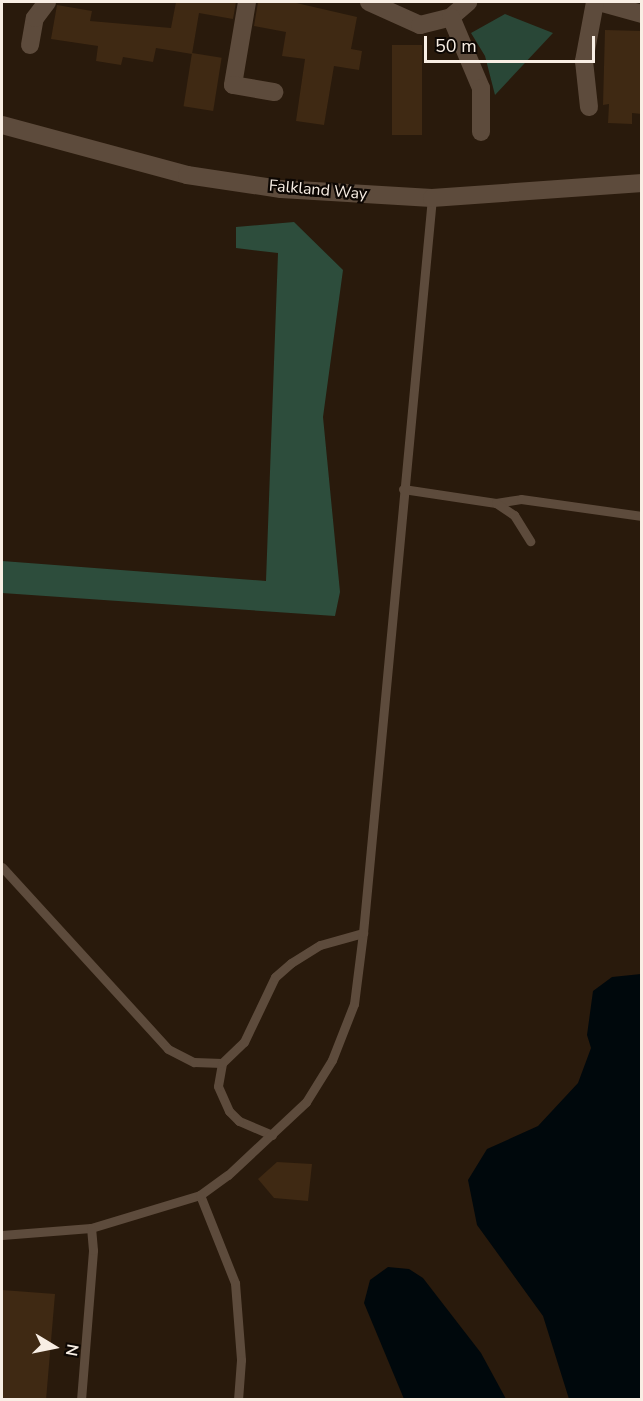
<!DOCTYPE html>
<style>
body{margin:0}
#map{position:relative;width:643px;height:1401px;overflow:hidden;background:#291a0c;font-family:"Nunito Sans",sans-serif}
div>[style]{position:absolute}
.green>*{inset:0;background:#294737}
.forest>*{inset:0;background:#2d4d3c}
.water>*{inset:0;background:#00080c}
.building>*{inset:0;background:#3f2913;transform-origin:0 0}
.service>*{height:9px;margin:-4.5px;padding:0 4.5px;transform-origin:4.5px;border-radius:4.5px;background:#5d4b3c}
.minor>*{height:18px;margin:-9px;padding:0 9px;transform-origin:9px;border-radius:9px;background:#5d4b3c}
.tertiary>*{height:18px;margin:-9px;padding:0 9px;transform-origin:9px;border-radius:9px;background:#5d4b3c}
span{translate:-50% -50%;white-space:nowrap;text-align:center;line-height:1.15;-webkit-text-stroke:4.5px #0d0703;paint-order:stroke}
.street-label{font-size:16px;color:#f8eee4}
.frame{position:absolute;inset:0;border:3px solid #f8eee4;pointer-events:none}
.north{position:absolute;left:24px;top:1317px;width:60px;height:60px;-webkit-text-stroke:4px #0d0703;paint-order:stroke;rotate:100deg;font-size:16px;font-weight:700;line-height:24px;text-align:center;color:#f8eee4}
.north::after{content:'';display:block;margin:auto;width:21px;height:27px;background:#f8eee4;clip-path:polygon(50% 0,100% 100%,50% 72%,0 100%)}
.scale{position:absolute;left:424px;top:36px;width:171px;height:27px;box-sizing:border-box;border:3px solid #f8eee4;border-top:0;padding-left:8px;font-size:18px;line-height:21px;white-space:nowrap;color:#f8eee4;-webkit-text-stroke:4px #0d0703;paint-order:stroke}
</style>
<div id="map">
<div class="green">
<div style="clip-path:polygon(505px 14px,553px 33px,495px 95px,485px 56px,471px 33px)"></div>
</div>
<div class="forest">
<div style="clip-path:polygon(294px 222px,343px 270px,323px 417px,340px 592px,335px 616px,2px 593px,2px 561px,266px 581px,278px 253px,236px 248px,236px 227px)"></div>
</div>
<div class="water">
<div style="clip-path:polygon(641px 974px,641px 1399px,569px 1399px,543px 1316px,477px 1225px,468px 1180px,487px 1149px,538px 1126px,578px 1083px,591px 1048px,587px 1035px,593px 991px,612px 977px)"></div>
<div style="clip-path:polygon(388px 1267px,409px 1269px,423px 1278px,481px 1353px,506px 1399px,404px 1399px,364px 1303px,370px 1280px)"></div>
</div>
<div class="building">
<div style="clip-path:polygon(176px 2px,236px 2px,233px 19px,199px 13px,192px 54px,156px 48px,153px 62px,123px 57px,121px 65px,96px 61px,98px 46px,51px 39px,57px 5px,92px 11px,90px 21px,171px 28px)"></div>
<div style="clip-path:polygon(258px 2px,292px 2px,357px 17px,351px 49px,362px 51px,359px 70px,334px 66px,324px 125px,296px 121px,305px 59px,282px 56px,286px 32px,254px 26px)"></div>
<div style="clip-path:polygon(605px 30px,642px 31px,642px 114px,632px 113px,632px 124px,608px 123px,609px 104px,603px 105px)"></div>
<div style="left:392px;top:45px;width:30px;height:90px"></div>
<div style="left:192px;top:53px;width:30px;height:54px;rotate:9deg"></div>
<div style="clip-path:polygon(277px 1162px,312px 1164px,308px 1201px,274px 1198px,258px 1179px)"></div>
<div style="clip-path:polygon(2px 1290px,55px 1294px,46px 1400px,2px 1400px)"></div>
</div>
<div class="service">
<div style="left:403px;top:489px;width:94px;rotate:8.6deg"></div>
<div style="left:496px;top:503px;width:25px;rotate:-9deg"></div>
<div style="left:521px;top:499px;width:122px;rotate:8deg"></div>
<div style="left:496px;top:503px;width:22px;rotate:34deg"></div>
<div style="left:514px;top:515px;width:31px;rotate:58deg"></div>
<div style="left:2px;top:867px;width:246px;rotate:47.6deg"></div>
<div style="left:168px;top:1049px;width:29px;rotate:27deg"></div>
<div style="left:194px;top:1062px;width:28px;rotate:2deg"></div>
<div style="left:272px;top:1135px;width:36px;rotate:-157deg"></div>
<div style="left:239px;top:1121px;width:14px;rotate:-135deg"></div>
<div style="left:229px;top:1111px;width:27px;rotate:-114deg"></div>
<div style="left:218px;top:1086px;width:23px;rotate:-80deg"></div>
<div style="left:222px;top:1063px;width:30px;rotate:-44deg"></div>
<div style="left:244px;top:1042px;width:72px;rotate:-64.5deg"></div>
<div style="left:275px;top:977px;width:21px;rotate:-41deg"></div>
<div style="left:291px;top:963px;width:34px;rotate:-32deg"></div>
<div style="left:320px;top:945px;width:45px;rotate:-15.6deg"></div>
<div style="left:200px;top:1195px;width:95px;rotate:68.3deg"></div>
<div style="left:235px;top:1283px;width:77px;rotate:85.5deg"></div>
<div style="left:241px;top:1360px;width:40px;rotate:94.3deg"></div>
<div style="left:2px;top:1235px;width:89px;rotate:-4.5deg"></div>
<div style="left:91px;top:1228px;width:114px;rotate:-16.8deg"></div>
<div style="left:200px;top:1195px;width:34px;rotate:-36deg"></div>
<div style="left:228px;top:1175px;width:107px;rotate:-43.1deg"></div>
<div style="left:306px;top:1102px;width:49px;rotate:-58.2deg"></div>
<div style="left:332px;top:1060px;width:60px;rotate:-68.6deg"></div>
<div style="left:354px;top:1004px;width:72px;rotate:-82.8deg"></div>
<div style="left:363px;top:933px;width:738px;rotate:-84.64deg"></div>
<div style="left:81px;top:1400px;width:150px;rotate:-85.4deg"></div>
<div style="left:93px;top:1250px;width:22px;rotate:-95deg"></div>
</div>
<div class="minor">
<div style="left:247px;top:2px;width:84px;rotate:99.6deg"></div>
<div style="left:233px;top:85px;width:42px;rotate:9.7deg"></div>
<div style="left:369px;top:2px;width:56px;rotate:24.3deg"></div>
<div style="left:420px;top:25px;width:32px;rotate:-14deg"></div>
<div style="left:451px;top:17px;width:23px;rotate:-41deg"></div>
<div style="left:599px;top:2px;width:45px;rotate:15.6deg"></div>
<div style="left:451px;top:17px;width:77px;rotate:67.1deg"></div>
<div style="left:481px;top:88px;width:44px;rotate:90deg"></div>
<div style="left:30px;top:45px;width:27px;rotate:-80deg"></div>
<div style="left:35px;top:18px;width:20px;rotate:-53deg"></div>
<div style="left:589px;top:107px;width:46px;rotate:-96.2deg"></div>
<div style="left:584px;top:61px;width:60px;rotate:-79.4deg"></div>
</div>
<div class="tertiary">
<div style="left:2px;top:125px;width:192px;rotate:15.1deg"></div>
<div style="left:187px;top:175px;width:95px;rotate:8.5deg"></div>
<div style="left:281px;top:189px;width:151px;rotate:3.4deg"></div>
<div style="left:432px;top:198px;width:211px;rotate:-4.1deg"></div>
</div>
<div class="street-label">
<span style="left:318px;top:190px;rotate:5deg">Falkland Way</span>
</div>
<div class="frame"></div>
<div class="north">N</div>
<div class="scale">50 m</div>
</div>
